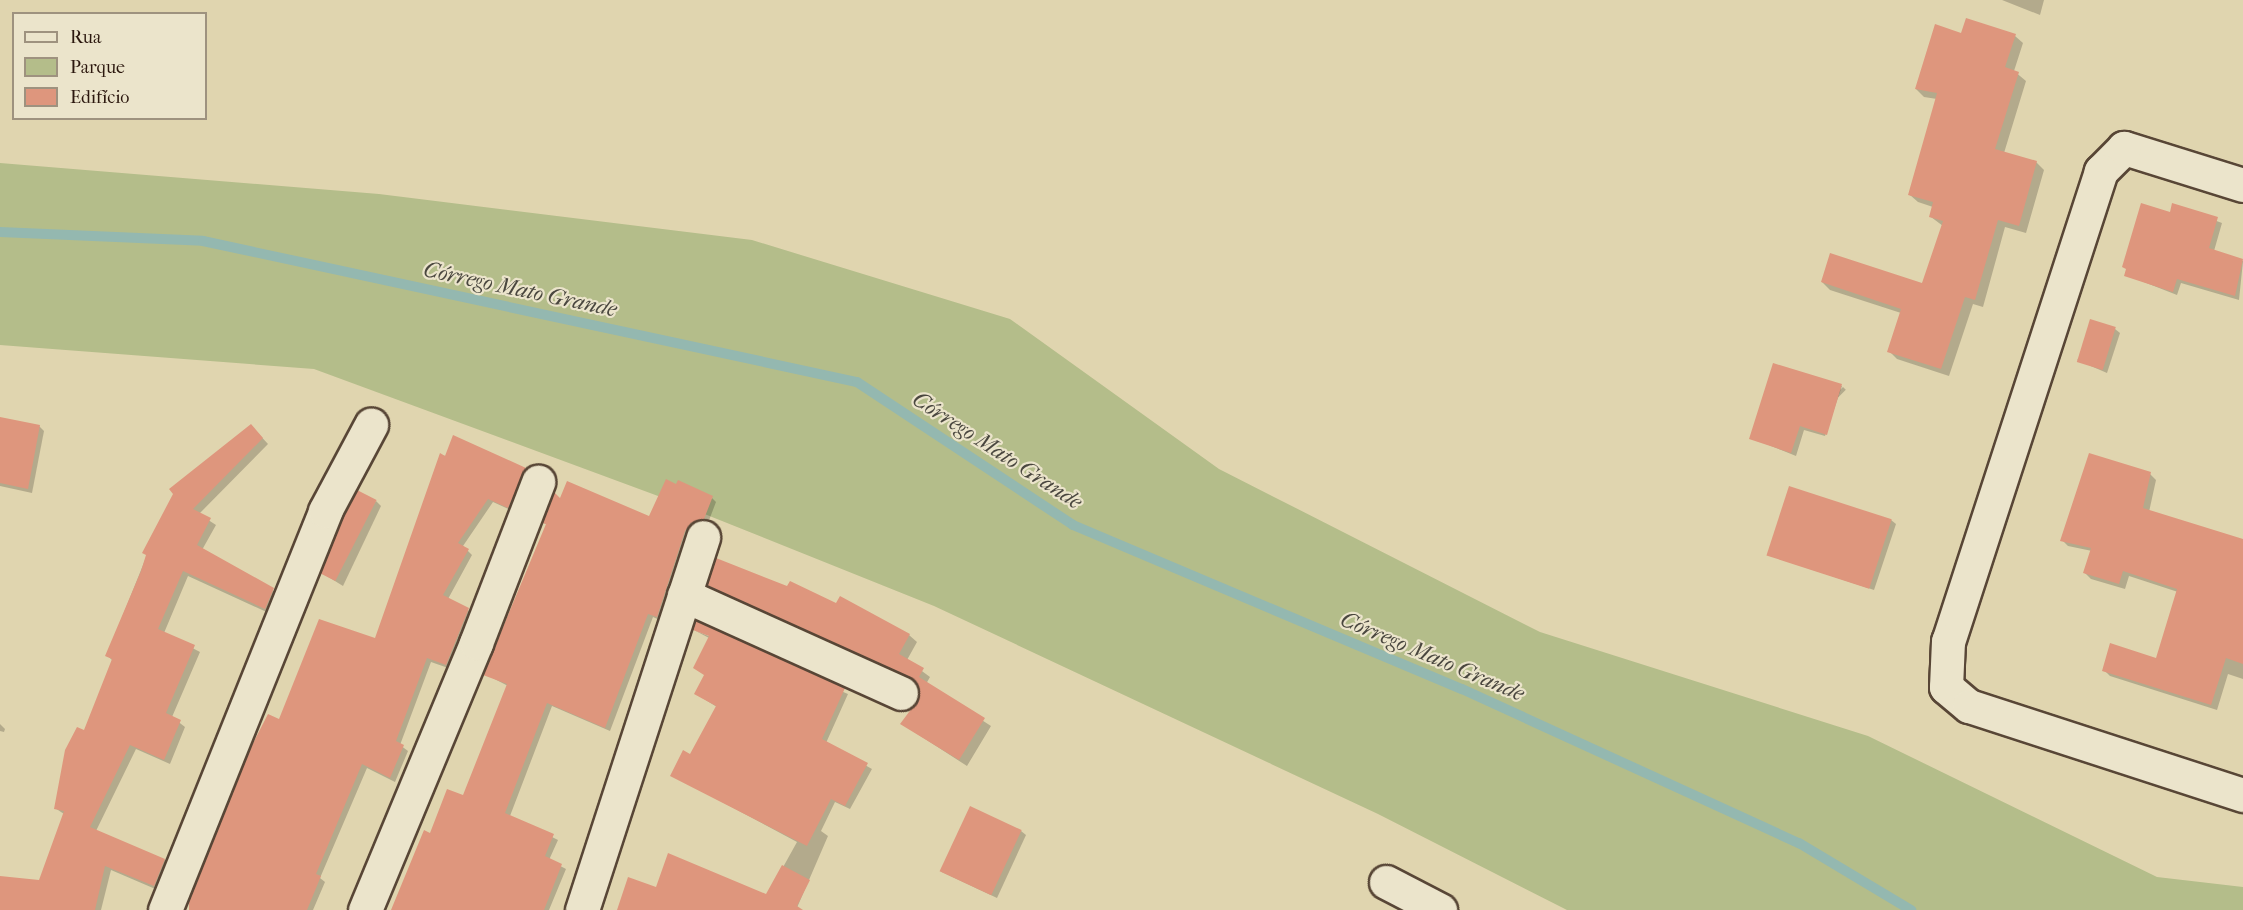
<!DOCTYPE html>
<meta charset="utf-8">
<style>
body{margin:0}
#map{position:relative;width:2243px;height:910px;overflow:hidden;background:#e0d5af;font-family:"IM FELL French Canon",serif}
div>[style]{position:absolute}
.green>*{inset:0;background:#b4bd8a}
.shadow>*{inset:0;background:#0003;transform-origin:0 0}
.stream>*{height:10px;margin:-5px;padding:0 5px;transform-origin:5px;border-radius:5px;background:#94b8b0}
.building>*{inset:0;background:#de967d;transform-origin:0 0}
.roads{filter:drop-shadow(2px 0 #584636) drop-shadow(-2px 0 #584636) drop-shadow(0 2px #584636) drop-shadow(0 -2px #584636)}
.minor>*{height:33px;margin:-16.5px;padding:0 16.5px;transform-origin:16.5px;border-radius:16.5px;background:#ebe4cb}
span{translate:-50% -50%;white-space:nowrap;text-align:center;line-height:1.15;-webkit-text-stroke:4.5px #ebe4cb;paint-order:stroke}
.water-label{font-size:22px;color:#4a473f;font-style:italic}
.legend{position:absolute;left:12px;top:12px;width:195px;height:108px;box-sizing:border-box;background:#ebe4cb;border:2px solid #9e927f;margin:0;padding:8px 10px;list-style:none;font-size:18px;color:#2b170e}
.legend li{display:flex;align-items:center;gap:12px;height:30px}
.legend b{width:30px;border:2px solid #9e927f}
</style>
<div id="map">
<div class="green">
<div style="clip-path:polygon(0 163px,379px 194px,752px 240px,1010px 319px,1219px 469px,1540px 632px,1868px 736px,2157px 877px,2243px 887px,2243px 910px,1567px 910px,1378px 814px,934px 606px,677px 503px,314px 369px,0 345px)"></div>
</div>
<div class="shadow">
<div style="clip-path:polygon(2002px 0,2044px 0,2040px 15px)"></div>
<div style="clip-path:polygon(1962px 35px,2015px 36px,2023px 43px,2014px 71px,2026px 81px,2004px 153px,2036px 162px,2044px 170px,2026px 233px,2005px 227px,1983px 307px,1973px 304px,1949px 376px,1897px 359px,1889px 351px,1901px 313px,1830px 290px,1822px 282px,1922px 285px,1943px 226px,1931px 217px,1933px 207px,1918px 202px,1910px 195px,1937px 99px,1924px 97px,1916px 89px)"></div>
<div style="clip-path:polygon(2173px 205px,2222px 223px,2214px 251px,2243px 261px,2239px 300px,2181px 283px,2177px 295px,2126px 275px,2171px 214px)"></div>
<div style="clip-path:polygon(2115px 329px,2120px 333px,2107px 373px,2077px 360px)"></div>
<div style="clip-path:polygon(1774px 365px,1842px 386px,1825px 436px,1804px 430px,1796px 456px,1751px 438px)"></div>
<div style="left:1843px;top:387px;width:4px;height:52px;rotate:45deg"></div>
<div style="clip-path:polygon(0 418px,39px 426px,44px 431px,32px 493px,0 486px)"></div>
<div style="clip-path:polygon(256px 431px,268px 444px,199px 514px,216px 525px,202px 550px,279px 595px,271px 614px,188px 576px,164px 633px,200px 652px,172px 717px,185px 727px,170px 764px,136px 749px,96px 831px,165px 860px,170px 866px,160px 891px,111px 870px,101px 910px,0 910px,0 877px,40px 882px,64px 814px,55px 808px,113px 661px,107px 655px,147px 555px)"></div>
<div style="clip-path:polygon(440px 455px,525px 469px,529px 474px,513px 511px,493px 502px,463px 546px,472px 555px,448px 599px,473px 613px,451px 669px,431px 662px,400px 745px,408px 751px,395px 782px,367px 768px,320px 878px,325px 882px,313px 910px,192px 910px,280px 721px,376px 640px)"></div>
<div style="clip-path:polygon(2150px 474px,2156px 480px,2149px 512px,2243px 540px,2243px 679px,2228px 674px,2217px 710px,2110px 676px,2104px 670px,2157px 660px,2178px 592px,2129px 576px,2125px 589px,2091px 579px,2085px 573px,2092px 551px,2068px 546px,2062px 540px)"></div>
<div style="clip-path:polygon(712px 498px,716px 502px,708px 523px,662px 621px,653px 617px,610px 731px,552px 706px,510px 816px,558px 840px,549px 860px,566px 869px,549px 910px,393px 910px,431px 835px,464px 797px,508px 686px,485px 674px,547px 525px,544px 523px,560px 500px,650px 518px)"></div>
<div style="clip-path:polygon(376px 501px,381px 506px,343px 586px,322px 573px)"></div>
<div style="clip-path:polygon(1891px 520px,1896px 524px,1874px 590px,1768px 555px)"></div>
<div style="clip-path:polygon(709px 584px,836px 605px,909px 635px,917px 642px,907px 660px,930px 677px,926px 684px,991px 726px,967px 766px,902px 724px,920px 701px,918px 685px,716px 592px)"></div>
<div style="clip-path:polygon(694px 630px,848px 694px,826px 743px,872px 769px,850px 809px,835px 802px,821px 831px,828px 836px,796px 910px,619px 910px,767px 896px,797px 842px,672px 775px,690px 756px,717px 707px,696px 694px,706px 676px,709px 638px)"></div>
<div style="clip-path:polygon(0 724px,5px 729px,4px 732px,0 731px)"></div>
<div style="clip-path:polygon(1021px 831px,1026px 835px,997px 898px,942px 872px)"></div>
</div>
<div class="stream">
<div style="left:0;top:232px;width:203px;rotate:2.5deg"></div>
<div style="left:203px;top:241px;width:669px;rotate:12.17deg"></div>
<div style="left:857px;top:382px;width:259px;rotate:33.5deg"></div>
<div style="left:1073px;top:525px;width:422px;rotate:22.9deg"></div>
<div style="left:1462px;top:689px;width:371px;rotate:24.6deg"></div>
<div style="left:1799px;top:843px;width:131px;rotate:30.9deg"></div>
</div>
<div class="building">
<div style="clip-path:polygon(1966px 18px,2016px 34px,2005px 67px,2019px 72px,1995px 149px,2037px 161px,2019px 226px,1998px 220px,1975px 300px,1965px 297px,1941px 369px,1887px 352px,1901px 309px,1821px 282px,1830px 253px,1922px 283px,1943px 221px,1929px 217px,1933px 202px,1908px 195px,1937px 93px,1915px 89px,1935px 24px,1961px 33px)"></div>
<div style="clip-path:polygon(2141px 203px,2170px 212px,2172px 203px,2218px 217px,2209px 248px,2243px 259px,2235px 296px,2177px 279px,2173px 292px,2124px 276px,2126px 269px,2122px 267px)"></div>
<div style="left:2090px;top:319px;width:27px;height:45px;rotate:17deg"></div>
<div style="clip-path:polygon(1773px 363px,1842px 384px,1827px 435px,1800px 426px,1791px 453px,1749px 439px)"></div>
<div style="clip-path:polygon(0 417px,40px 425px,28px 489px,0 483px)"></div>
<div style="clip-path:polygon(251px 424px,263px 438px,193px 509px,211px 518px,197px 545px,274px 588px,265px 609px,183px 571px,158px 629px,195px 645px,166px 713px,181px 720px,164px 760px,130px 745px,90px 827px,165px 859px,154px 886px,105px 866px,95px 910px,0 910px,0 876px,39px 880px,64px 811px,54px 809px,65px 750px,77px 727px,84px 730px,112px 659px,105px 656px,141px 571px,146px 555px,142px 553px,173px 494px,169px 489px)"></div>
<div style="clip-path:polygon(453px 435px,526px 468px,508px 508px,488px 499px,458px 543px,469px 549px,443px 595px,469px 608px,446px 665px,427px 658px,396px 741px,404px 745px,390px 778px,362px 764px,316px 874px,321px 876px,307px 910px,189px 910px,189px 901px,247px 755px,268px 714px,279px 719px,319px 619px,375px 638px,440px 453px,445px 456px)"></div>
<div style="clip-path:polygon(2089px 453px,2151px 472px,2143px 508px,2243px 539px,2243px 664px,2226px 658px,2211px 705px,2102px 671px,2110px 643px,2156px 658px,2177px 589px,2123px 571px,2119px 584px,2083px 573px,2091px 548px,2060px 541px)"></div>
<div style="clip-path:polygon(666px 479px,676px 484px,678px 480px,713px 496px,704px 519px,691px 523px,685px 531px,657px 617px,648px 614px,605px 728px,547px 703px,505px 813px,554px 834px,545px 856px,562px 864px,544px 910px,391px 910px,424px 830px,430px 833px,447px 789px,463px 795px,507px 684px,483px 675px,546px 524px,542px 523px,554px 492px,560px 498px,567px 481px,649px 516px)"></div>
<div style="left:1789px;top:486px;width:108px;height:73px;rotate:18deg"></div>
<div style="left:357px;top:490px;width:22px;height:91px;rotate:27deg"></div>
<div style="clip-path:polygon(716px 558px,787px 586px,790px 581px,836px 603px,840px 596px,910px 634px,899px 654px,924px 668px,919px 677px,985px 718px,959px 760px,900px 724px,918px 700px,916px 682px,707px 585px)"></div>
<div style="clip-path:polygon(696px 621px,845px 688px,822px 739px,868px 763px,845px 806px,831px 799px,807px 846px,670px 776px,683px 750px,690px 754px,716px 706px,694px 694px,704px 675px,693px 668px,709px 636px,693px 630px)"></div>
<div style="left:970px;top:806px;width:57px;height:72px;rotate:25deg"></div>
<div style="clip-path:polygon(668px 853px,766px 894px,782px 865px,810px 880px,797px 906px,803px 910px,617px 910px,628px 877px,656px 887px)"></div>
</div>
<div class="roads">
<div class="minor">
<div style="left:2243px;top:185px;width:125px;rotate:-162.7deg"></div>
<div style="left:2124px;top:148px;width:33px;rotate:135deg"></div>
<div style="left:2101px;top:171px;width:494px;rotate:108deg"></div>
<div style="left:1948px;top:641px;width:46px;rotate:92.5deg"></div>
<div style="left:1946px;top:687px;width:30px;rotate:40deg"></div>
<div style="left:1969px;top:706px;width:288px;rotate:18deg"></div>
<div style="left:684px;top:595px;width:238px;rotate:24.3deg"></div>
<div style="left:1386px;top:882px;width:61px;rotate:27.4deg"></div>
<div style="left:165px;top:910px;width:430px;rotate:-68.1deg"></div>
<div style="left:325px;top:511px;width:98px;rotate:-61.9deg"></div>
<div style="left:365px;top:910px;width:289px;rotate:-67.4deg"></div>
<div style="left:476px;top:643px;width:173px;rotate:-68.9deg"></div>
<div style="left:582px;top:910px;width:392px;rotate:-72deg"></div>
</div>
</div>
<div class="water-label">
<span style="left:520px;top:290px;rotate:12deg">Córrego Mato Grande</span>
<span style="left:997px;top:451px;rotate:33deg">Córrego Mato Grande</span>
<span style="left:1432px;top:657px;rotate:23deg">Córrego Mato Grande</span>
</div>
<ul class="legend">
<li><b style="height:8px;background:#ebe4cb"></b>Rua</li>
<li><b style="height:16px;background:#b4bd8a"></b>Parque</li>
<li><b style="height:16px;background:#de967d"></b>Edifício</li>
</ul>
</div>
